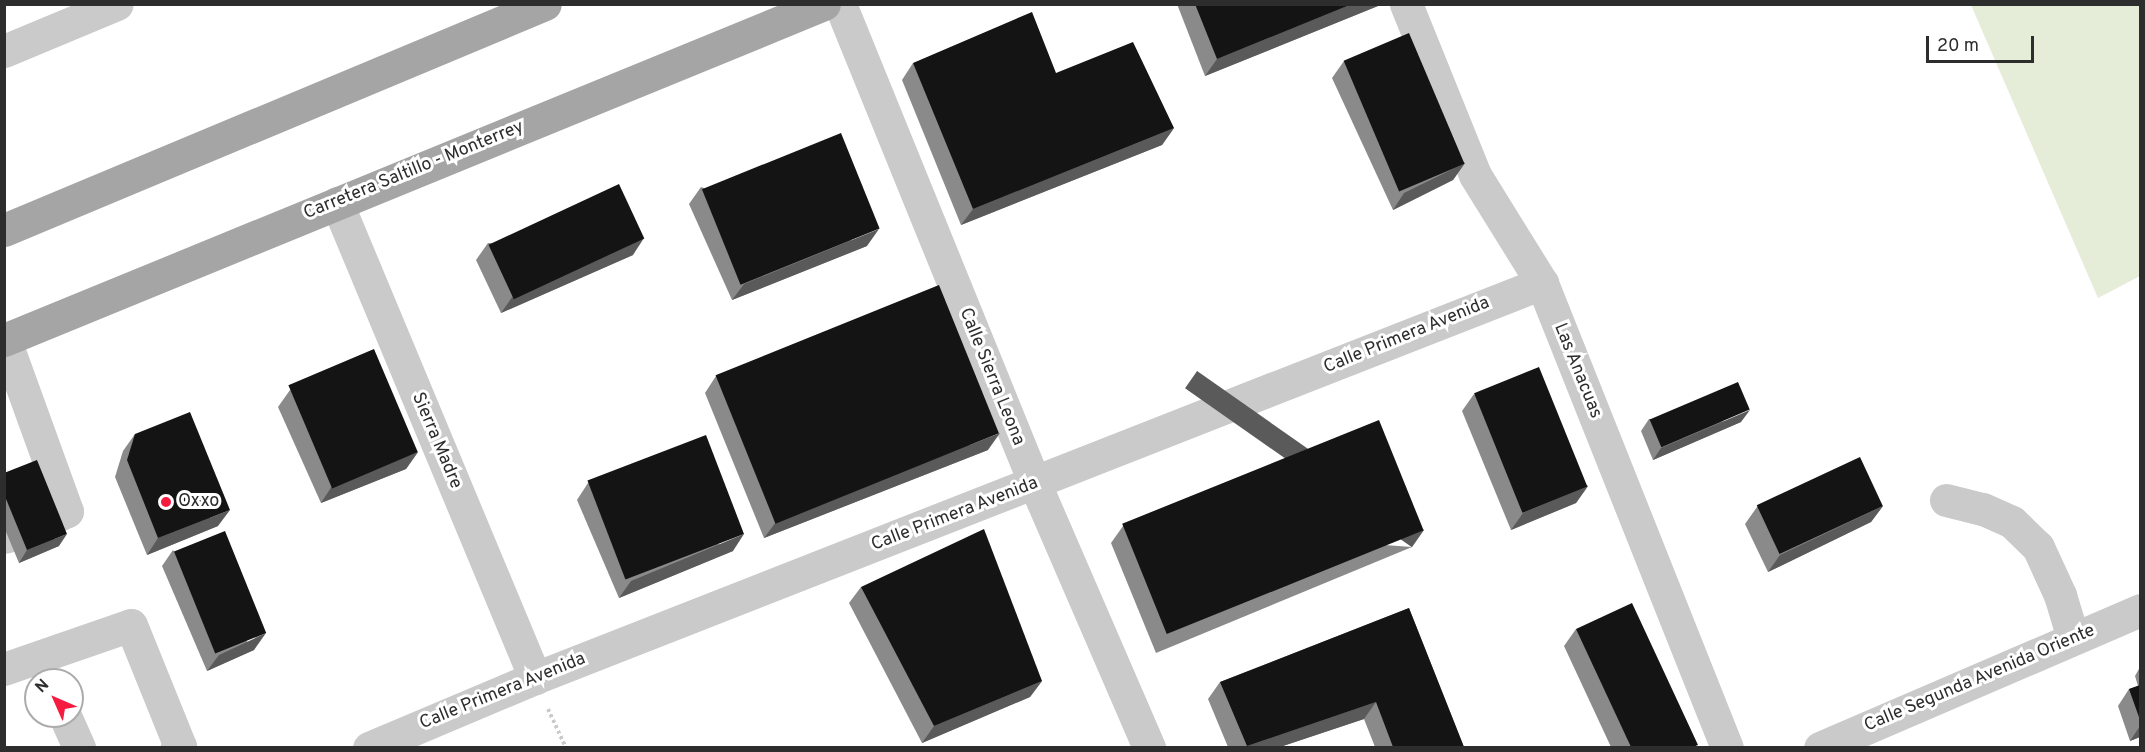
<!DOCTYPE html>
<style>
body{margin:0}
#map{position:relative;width:2145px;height:752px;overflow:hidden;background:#fff;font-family:Overpass,sans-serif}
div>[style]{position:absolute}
.green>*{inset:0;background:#e5ecd8}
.path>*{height:4px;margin-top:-2px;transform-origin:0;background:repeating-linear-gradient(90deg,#cacaca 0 3px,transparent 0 6px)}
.minor>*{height:33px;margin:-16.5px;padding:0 16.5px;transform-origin:16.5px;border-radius:16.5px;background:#cacaca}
.major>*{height:33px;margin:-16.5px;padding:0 16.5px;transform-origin:16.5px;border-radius:16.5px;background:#a5a5a5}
.wall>*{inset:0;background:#8a8a8a}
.shaded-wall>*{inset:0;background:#5a5a5a;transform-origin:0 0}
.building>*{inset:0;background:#141414;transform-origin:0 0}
.dots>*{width:16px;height:16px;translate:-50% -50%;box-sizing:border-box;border:3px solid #fff;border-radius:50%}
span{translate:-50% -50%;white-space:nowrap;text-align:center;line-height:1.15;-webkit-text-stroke:6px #fff;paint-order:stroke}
.street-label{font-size:18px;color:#2d2d2d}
.poi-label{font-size:18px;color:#2d2d2d}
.left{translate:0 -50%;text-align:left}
.frame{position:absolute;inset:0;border:6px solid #2d2d2d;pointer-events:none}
.north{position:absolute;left:24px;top:668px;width:60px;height:60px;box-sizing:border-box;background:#fff;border:2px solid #ababab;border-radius:50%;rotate:315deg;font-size:16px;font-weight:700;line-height:24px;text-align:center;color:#2d2d2d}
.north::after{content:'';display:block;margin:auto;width:21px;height:27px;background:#f61c40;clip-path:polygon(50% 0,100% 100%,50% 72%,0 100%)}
.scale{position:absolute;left:1926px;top:36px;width:108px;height:27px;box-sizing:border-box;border:3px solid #2d2d2d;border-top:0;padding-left:8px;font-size:18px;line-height:21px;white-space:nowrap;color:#2d2d2d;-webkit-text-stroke:4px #fff;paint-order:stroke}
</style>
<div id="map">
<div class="green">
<div style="clip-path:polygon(1971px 5px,2140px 5px,2140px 276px,2098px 298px)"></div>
</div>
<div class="path">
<div style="left:548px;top:709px;width:43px;rotate:65.2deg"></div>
</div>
<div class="minor">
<div style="left:840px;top:4px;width:518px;rotate:67.89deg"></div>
<div style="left:1035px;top:484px;width:288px;rotate:66.6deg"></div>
<div style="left:1406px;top:4px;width:184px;rotate:68deg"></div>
<div style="left:1475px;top:175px;width:127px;rotate:58.2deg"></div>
<div style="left:1542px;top:283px;width:500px;rotate:68.3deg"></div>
<div style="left:4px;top:51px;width:122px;rotate:-22.6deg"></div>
<div style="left:337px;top:203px;width:515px;rotate:67.37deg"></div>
<div style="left:5px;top:340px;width:182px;rotate:70.1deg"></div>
<div style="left:67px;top:511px;width:21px;rotate:155deg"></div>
<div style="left:1946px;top:500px;width:38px;rotate:14deg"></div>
<div style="left:1983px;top:509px;width:32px;rotate:24deg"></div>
<div style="left:2012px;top:522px;width:36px;rotate:44deg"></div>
<div style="left:2038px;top:547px;width:53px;rotate:65.4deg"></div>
<div style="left:2060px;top:595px;width:45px;rotate:73.2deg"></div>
<div style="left:4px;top:537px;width:4px;rotate:-14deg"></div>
<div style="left:4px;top:669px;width:134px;rotate:-19.1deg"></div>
<div style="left:131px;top:625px;width:131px;rotate:68deg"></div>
<div style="left:180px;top:746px;width:4px;rotate:146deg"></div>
<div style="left:65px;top:716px;width:35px;rotate:66deg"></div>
<div style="left:369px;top:748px;width:180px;rotate:-22.9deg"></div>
<div style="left:535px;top:678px;width:1082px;rotate:-21.42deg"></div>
<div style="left:1820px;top:748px;width:348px;rotate:-23.3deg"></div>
</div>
<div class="major">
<div style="left:4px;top:230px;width:586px;rotate:-22.67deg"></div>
<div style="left:4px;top:340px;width:886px;rotate:-22.28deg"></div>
</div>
<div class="wall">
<div style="clip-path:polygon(1177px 4px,1379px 4px,1378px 6px,1205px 76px)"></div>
<div style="clip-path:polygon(1344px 61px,1465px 163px,1453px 180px,1393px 210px,1332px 78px)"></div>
<div style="clip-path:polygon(913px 63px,1174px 128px,1162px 145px,961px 225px,902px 80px)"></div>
<div style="clip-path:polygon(701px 187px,867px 246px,732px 300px,689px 204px)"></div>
<div style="clip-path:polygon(488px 243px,633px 255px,501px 313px,476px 260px)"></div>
<div style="clip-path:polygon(716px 376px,988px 450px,764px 538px,705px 393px)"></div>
<div style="clip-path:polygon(290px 390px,418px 452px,406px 469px,321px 503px,278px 407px)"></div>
<div style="clip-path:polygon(1474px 394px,1588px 486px,1576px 503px,1511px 530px,1462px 411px)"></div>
<div style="clip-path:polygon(1649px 419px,1741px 422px,1653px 460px,1641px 431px)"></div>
<div style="clip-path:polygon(135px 434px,218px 526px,147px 555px,115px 477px,123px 451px)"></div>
<div style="clip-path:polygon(4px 473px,59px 546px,19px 563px,4px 527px)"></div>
<div style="clip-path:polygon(588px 483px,733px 551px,619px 598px,577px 500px)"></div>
<div style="clip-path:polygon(1883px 506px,1871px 522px,1768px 572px,1745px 524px,1757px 507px)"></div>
<div style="clip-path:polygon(1123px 526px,1412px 547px,1156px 653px,1111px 543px)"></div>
<div style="clip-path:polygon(173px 550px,254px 650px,207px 671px,162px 566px)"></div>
<div style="clip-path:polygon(861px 587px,1042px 681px,1030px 697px,922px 743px,849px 603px)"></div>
<div style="clip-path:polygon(1409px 608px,1464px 747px,1375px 747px,1364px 719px,1280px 747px,1228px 747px,1208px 699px,1220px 682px)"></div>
<div style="clip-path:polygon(1576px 629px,1697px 747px,1611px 747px,1564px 646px)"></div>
<div style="clip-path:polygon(2140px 667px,2140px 737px,2130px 741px,2118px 706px,2129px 689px,2138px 686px,2135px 676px)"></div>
</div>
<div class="shaded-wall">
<div style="clip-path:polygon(1352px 4px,1379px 4px,1378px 6px,1205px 76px,1217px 59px)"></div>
<div style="clip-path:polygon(1174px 128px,1162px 145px,961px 225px,973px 209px)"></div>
<div style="clip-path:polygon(1465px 163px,1453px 180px,1393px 210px,1404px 193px)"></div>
<div style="clip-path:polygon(879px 229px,867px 246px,732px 300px,744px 284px)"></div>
<div style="clip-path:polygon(644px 238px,633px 255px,501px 313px,513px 296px)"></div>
<div style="clip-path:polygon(1750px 410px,1741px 422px,1653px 460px,1661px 448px)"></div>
<div style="clip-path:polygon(1000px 433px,988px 450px,764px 538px,776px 522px)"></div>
<div style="clip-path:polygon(418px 452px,406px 469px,321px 503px,332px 486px)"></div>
<div style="clip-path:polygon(1588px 486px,1576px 503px,1511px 530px,1523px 513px)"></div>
<div style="clip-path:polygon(1883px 506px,1871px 522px,1768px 572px,1780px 555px)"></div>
<div style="clip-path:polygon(230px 510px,218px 526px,147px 555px,158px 538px)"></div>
<div style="left:1424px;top:530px;width:21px;height:277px;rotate:125deg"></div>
<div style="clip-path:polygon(67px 534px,59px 546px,19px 563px,27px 550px)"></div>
<div style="clip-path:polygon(744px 534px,733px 551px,619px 598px,631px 581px)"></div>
<div style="clip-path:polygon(266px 633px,254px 650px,207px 671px,219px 655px)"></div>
<div style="clip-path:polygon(1042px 681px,1030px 697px,922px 743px,934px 726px)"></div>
<div style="clip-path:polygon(1376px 702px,1364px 719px,1280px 747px,1245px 747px,1247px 746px)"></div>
<div style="clip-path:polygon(2140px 726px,2140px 737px,2130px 741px)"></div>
</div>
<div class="building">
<div style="clip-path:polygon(1195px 4px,1352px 4px,1217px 59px)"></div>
<div style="clip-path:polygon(1032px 12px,1056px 73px,1133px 42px,1174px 128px,973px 209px,913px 63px)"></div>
<div style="left:1409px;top:33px;width:142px;height:71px;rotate:67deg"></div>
<div style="left:841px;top:133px;width:103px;height:150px;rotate:68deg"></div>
<div style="left:619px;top:184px;width:60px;height:144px;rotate:65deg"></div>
<div style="left:939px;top:285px;width:160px;height:241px;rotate:68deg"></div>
<div style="left:374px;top:349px;width:112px;height:93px;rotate:67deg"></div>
<div style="left:1539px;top:367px;width:129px;height:70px;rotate:68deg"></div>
<div style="left:1738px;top:382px;width:30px;height:96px;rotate:67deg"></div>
<div style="clip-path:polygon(190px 412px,230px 510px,158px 538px,127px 460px,135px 434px)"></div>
<div style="left:1379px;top:420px;width:119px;height:277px;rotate:68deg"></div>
<div style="left:706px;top:435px;width:106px;height:127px;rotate:69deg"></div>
<div style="left:1860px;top:457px;width:54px;height:114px;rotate:65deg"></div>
<div style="clip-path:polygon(37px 460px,67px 534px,27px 550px,4px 494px,4px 473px)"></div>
<div style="clip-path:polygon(984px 529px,1042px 681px,934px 726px,861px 587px)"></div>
<div style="left:225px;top:531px;width:110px;height:55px;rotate:68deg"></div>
<div style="clip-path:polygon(1632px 603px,1698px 745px,1693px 747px,1631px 747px,1576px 629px)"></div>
<div style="clip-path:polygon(1409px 608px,1464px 747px,1393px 747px,1376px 702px,1247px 746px,1220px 682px)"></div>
<div style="clip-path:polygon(2140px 685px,2140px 720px,2129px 689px)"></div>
</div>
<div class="dots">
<div style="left:166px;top:502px;background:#f61c40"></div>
</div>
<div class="street-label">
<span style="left:414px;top:171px;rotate:-22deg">Carretera Saltillo - Monterrey</span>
<span style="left:1407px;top:336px;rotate:-22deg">Calle Primera Avenida</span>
<span style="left:1577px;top:371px;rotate:68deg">Las Anacuas</span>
<span style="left:991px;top:377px;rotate:68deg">Calle Sierra Leona</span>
<span style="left:436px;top:441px;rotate:67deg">Sierra Madre</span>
<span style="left:955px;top:515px;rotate:-21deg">Calle Primera Avenida</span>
<span style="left:1980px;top:679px;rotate:-23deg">Calle Segunda Avenida Oriente</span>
<span style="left:503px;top:692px;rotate:-22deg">Calle Primera Avenida</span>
</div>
<div class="poi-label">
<span class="left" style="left:178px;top:502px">Oxxo</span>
</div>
<div class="frame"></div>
<div class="north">N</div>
<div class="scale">20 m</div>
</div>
